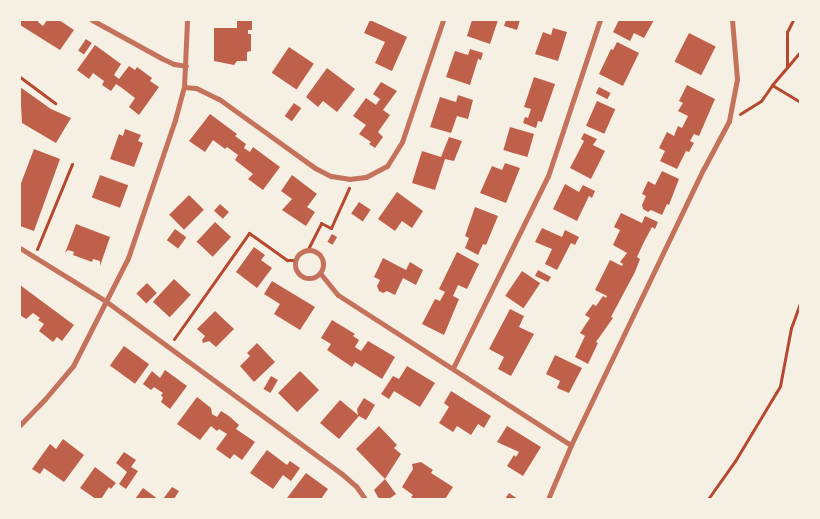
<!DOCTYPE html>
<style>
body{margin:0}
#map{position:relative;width:820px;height:519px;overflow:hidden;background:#f6efe4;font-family:"Times New Roman",serif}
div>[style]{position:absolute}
.building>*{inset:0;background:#bf614a;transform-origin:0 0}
.path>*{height:3px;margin:-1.5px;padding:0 1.5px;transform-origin:1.5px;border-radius:1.5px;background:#b5482f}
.minor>*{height:5px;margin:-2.5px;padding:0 2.5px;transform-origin:2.5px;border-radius:2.5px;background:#c5725c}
.minor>.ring{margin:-2.5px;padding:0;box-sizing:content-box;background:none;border:5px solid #c5725c;border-radius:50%}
span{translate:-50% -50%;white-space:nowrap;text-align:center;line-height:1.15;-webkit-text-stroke:5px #f6efe4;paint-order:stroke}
.frame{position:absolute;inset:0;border:21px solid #f6efe4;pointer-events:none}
</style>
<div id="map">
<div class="building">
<div style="clip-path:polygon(20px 20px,39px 20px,38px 22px,43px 26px,47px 20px,59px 20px,74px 30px,60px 50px,20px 25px)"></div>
<div style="clip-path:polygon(370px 20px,407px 37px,392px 71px,375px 63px,385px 42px,364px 33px)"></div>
<div style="clip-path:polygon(472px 20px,498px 20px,490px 44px,467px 36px)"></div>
<div style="clip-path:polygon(506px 20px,520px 20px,517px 30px,504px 26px)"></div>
<div style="clip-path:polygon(619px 20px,654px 20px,644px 38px,634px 33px,630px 41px,613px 32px)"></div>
<div style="clip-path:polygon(237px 21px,252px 21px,252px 30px,248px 30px,248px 34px,251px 34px,251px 51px,247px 52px,247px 61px,237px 61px,234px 65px,214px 61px,214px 28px,237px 28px)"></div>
<div style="clip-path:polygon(553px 28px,567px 32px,558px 61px,535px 54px,543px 32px,551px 35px)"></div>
<div style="left:689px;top:33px;width:30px;height:32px;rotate:27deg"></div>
<div style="left:86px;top:39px;width:7px;height:14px;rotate:34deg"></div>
<div style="clip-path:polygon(617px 42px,639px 53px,623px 86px,599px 74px,611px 49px,613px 50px)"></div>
<div style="clip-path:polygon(95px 45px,121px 64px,114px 75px,119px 79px,129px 66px,135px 70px,137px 67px,152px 78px,150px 81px,159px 87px,139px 115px,129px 107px,135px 98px,122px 88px,116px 84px,111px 91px,102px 85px,104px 81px,93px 73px,89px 79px,77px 70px)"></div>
<div style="left:289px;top:47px;width:30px;height:31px;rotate:34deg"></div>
<div style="clip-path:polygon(470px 49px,483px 53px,481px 60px,478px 59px,470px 85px,446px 77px,455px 51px,468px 55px)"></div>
<div style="clip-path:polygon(327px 68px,355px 89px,337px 112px,323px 101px,318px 107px,306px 97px)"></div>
<div style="clip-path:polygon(534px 77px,555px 84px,542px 122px,538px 121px,536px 128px,523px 123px,525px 117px,528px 118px,531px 109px,524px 107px)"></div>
<div style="clip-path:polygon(381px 82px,397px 91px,383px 110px,390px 115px,378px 132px,383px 137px,375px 148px,369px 144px,371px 142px,359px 134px,366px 125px,353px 116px,366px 98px,376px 105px,380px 99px,373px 94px)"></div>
<div style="clip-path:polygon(687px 85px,715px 99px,699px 136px,694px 134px,690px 141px,694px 143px,689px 152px,686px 151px,677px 169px,660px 161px,665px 151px,659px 148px,667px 132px,674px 136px,678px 126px,682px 128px,688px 116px,678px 111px,683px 103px,679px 101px)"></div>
<div style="clip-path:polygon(20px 87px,51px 109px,71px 118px,56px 143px,22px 123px)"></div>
<div style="left:599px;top:87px;width:13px;height:7px;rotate:27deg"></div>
<div style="clip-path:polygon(458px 95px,473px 100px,468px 119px,457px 116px,451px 133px,430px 127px,440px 97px,456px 102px)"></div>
<div style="left:597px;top:101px;width:20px;height:27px;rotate:24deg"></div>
<div style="left:294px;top:103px;width:9px;height:16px;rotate:36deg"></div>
<div style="clip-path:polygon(210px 114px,237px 134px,235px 136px,246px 144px,244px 148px,250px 152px,253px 147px,280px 167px,263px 190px,248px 179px,253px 174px,235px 160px,238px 155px,227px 147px,225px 149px,213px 140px,205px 152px,189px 141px)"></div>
<div style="left:510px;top:127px;width:25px;height:24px;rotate:16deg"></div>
<div style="clip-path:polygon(125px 129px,141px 135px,138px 141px,143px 143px,134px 167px,110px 159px,119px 134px,123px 136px)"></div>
<div style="clip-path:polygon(584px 133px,597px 139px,593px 145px,605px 151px,591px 179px,570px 168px,584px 141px,581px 139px)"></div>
<div style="clip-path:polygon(449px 137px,462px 141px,454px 161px,445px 159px,435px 190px,412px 183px,422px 151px,441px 157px)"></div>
<div style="clip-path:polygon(34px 149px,60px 159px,34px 231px,20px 226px,20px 186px)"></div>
<div style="clip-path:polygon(505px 163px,520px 168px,506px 203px,480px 193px,492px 166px,502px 170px)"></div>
<div style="clip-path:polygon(662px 171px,679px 179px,669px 205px,667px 204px,662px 215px,651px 210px,648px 212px,643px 209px,642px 205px,646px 196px,642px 194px,648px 181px,655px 185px)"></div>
<div style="left:100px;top:175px;width:30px;height:24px;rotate:20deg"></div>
<div style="clip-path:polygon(292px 175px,317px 194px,307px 207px,315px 212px,306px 226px,282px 210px,292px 199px,281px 191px)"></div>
<div style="clip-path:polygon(565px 184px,579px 192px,583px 185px,595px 191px,592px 198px,589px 196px,577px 221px,553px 209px)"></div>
<div style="clip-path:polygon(397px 192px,423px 211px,412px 228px,402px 221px,395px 231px,378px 219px)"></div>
<div style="left:189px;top:195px;width:21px;height:28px;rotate:45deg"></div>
<div style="left:359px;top:202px;width:14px;height:14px;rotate:34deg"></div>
<div style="left:220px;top:204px;width:12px;height:9px;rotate:42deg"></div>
<div style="clip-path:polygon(475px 207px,498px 216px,486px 245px,483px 244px,478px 255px,465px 248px,469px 238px,465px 236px)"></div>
<div style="clip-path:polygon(621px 213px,642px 223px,645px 216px,658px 222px,655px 229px,652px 227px,644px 242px,637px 257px,640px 259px,635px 272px,611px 317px,613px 318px,596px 342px,598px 343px,588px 364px,575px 357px,585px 336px,580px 333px,590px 318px,585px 315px,593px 304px,596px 306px,603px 296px,606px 298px,607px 296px,595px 290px,610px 260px,622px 266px,623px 264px,620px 262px,627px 253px,613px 245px,620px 230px,614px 227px)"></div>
<div style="left:215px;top:222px;width:22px;height:27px;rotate:43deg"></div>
<div style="clip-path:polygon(76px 224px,110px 237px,100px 266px,100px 261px,93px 259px,92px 262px,73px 255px,74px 252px,68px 250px,65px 253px)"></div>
<div style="clip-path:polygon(542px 228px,562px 237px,565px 230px,579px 237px,575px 245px,571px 243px,557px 270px,545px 264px,552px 249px,535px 242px)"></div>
<div style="left:175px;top:229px;width:14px;height:14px;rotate:36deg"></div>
<div style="left:332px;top:234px;width:6px;height:9px;rotate:31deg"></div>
<div style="clip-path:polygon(254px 247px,265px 255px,261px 260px,272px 268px,257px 288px,236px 272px)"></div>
<div style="clip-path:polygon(457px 252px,479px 264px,467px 289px,458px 285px,453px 296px,459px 299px,444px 335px,422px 324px,435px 299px,440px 301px,445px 292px,439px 289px)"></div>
<div style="clip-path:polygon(383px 258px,406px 270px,410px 262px,423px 270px,416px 285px,403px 278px,395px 295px,387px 291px,383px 293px,379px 291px,377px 286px,380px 280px,374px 277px)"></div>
<div style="clip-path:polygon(538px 270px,551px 277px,548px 282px,535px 276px)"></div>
<div style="left:522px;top:271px;width:22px;height:30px;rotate:34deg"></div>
<div style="left:174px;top:279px;width:23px;height:31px;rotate:43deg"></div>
<div style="clip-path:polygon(272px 281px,315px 307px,300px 330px,274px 314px,280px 304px,264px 294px)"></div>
<div style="left:147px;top:283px;width:14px;height:15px;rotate:45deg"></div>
<div style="clip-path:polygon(20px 285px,74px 325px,62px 341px,57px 337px,53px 342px,39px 331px,44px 324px,38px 320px,40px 318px,33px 313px,26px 319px,20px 315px)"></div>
<div style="clip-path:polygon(510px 309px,524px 316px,519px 327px,534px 334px,511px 376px,498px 369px,504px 357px,489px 349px)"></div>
<div style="clip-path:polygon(215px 311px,234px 329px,216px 347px,209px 341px,203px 343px,202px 340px,205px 336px,197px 329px)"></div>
<div style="clip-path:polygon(332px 320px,355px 334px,353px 336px,359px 340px,355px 347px,361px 351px,368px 341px,395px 357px,382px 379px,355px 362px,352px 367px,327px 350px,331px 344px,321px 338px)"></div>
<div style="clip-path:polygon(257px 343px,275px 362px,254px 382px,240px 366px,250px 356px,247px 353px)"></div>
<div style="left:124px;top:346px;width:31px;height:24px;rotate:36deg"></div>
<div style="clip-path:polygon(555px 355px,582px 368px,569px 393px,557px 388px,560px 381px,546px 374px)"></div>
<div style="clip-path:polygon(407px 366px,435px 383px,420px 407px,394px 391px,389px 399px,381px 394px,393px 376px,399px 379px)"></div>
<div style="clip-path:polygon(165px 370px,187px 386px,170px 409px,161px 402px,163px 398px,161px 395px,163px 393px,154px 387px,151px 390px,143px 384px,152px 371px,160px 378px)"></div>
<div style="left:300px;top:371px;width:27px;height:31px;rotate:45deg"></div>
<div style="left:271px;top:376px;width:8px;height:15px;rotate:30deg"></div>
<div style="clip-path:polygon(451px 391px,491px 416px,484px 428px,478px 424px,471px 435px,457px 426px,453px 432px,439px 423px,449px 407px,444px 403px)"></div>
<div style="clip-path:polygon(197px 397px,211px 408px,212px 414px,217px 417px,221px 411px,229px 416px,239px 425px,236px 429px,255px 442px,242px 460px,234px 454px,230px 459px,216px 449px,227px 434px,219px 429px,217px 431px,211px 426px,200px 440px,177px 424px)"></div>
<div style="clip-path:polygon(364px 398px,375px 405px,366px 420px,359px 416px,339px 439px,320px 423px,340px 400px,358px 415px,357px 409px)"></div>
<div style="clip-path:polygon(379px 426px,397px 445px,394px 448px,401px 454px,385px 479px,356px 449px)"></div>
<div style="clip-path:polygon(507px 426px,541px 447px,523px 476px,507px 466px,514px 455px,516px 457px,519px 452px,497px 442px)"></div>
<div style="clip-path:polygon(63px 439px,84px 455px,64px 482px,44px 468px,40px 474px,32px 469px,50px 444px,56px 449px)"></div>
<div style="clip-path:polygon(267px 450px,287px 465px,290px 461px,300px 468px,291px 481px,283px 475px,273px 489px,250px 473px)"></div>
<div style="clip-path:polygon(124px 452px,136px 460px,131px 467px,138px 471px,126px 489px,119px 484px,127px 472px,116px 463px)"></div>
<div style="clip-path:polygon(421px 462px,433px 470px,431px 473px,453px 487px,445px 499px,414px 499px,411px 497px,413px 495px,402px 487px,413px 469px,412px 464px)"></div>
<div style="clip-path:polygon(95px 467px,116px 483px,111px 489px,109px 487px,101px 499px,96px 499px,80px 488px)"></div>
<div style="clip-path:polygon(306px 473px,328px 489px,321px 499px,289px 499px,287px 498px)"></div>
<div style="clip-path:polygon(385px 479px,396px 494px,389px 499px,379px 499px,374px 490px)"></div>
<div style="clip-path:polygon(172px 487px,179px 491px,174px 499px,163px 499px)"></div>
<div style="clip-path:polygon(143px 488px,158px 499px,135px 499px)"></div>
<div style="clip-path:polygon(509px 493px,518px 499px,505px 499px)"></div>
</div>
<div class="path">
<div style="left:787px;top:66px;width:34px;rotate:-90deg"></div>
<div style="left:787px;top:32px;width:13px;rotate:-63deg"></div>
<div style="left:20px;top:77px;width:44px;rotate:36.6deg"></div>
<div style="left:772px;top:85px;width:43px;rotate:-49.7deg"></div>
<div style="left:740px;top:114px;width:25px;rotate:-32deg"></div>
<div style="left:761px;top:101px;width:19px;rotate:-55deg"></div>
<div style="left:772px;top:85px;width:33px;rotate:31deg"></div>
<div style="left:37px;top:249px;width:92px;rotate:-67.6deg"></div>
<div style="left:308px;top:249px;width:29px;rotate:-63deg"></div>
<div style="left:321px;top:223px;width:11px;rotate:27deg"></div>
<div style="left:331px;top:228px;width:44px;rotate:-65.8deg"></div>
<div style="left:174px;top:339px;width:130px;rotate:-54.7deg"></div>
<div style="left:249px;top:233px;width:47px;rotate:35.4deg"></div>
<div style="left:287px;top:260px;width:8px"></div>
<div style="left:708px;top:499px;width:47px;rotate:-54.6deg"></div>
<div style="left:735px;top:461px;width:87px;rotate:-59deg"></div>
<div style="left:780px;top:386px;width:59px;rotate:-79.3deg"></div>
<div style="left:791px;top:328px;width:27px;rotate:-70deg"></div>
</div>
<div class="minor">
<div style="left:92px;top:20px;width:79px;rotate:28.8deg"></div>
<div style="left:161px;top:58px;width:14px;rotate:25deg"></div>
<div style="left:174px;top:64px;width:12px;rotate:9deg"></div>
<div style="left:184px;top:87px;width:12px;rotate:5deg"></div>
<div style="left:196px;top:88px;width:25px;rotate:26deg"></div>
<div style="left:219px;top:99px;width:118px;rotate:35.7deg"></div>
<div style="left:315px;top:168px;width:18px;rotate:27deg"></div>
<div style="left:331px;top:176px;width:18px;rotate:9deg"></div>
<div style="left:349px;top:179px;width:17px;rotate:-7deg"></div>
<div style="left:366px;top:177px;width:24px;rotate:-28deg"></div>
<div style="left:387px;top:166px;width:28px;rotate:-58deg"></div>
<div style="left:402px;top:142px;width:129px;rotate:-71.4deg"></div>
<div style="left:20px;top:248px;width:102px;rotate:31.8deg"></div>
<div style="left:107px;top:302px;width:291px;rotate:36.2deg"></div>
<div style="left:342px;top:474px;width:18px;rotate:41deg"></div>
<div style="left:356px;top:486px;width:16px;rotate:55deg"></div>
<div class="ring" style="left:295px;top:250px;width:23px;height:23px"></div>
<div style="left:320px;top:273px;width:28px;rotate:51deg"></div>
<div style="left:338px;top:295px;width:277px;rotate:32.8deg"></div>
<div style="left:453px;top:368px;width:214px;rotate:-63.7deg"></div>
<div style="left:548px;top:176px;width:164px;rotate:-71.6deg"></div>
<div style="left:20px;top:425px;width:36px;rotate:-46deg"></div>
<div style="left:45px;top:399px;width:43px;rotate:-49.7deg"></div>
<div style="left:73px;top:366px;width:121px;rotate:-63deg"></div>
<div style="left:128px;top:258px;width:146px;rotate:-71.2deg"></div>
<div style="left:175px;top:120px;width:34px;rotate:-75deg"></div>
<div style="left:184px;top:87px;width:67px;rotate:-87.4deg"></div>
<div style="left:548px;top:499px;width:59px;rotate:-66.9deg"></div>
<div style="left:571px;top:445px;width:307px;rotate:-64.4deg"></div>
<div style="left:704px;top:168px;width:53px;rotate:-62deg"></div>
<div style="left:729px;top:121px;width:43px;rotate:-79.2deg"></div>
<div style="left:737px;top:79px;width:59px;rotate:-94.8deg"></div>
</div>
<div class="frame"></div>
</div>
